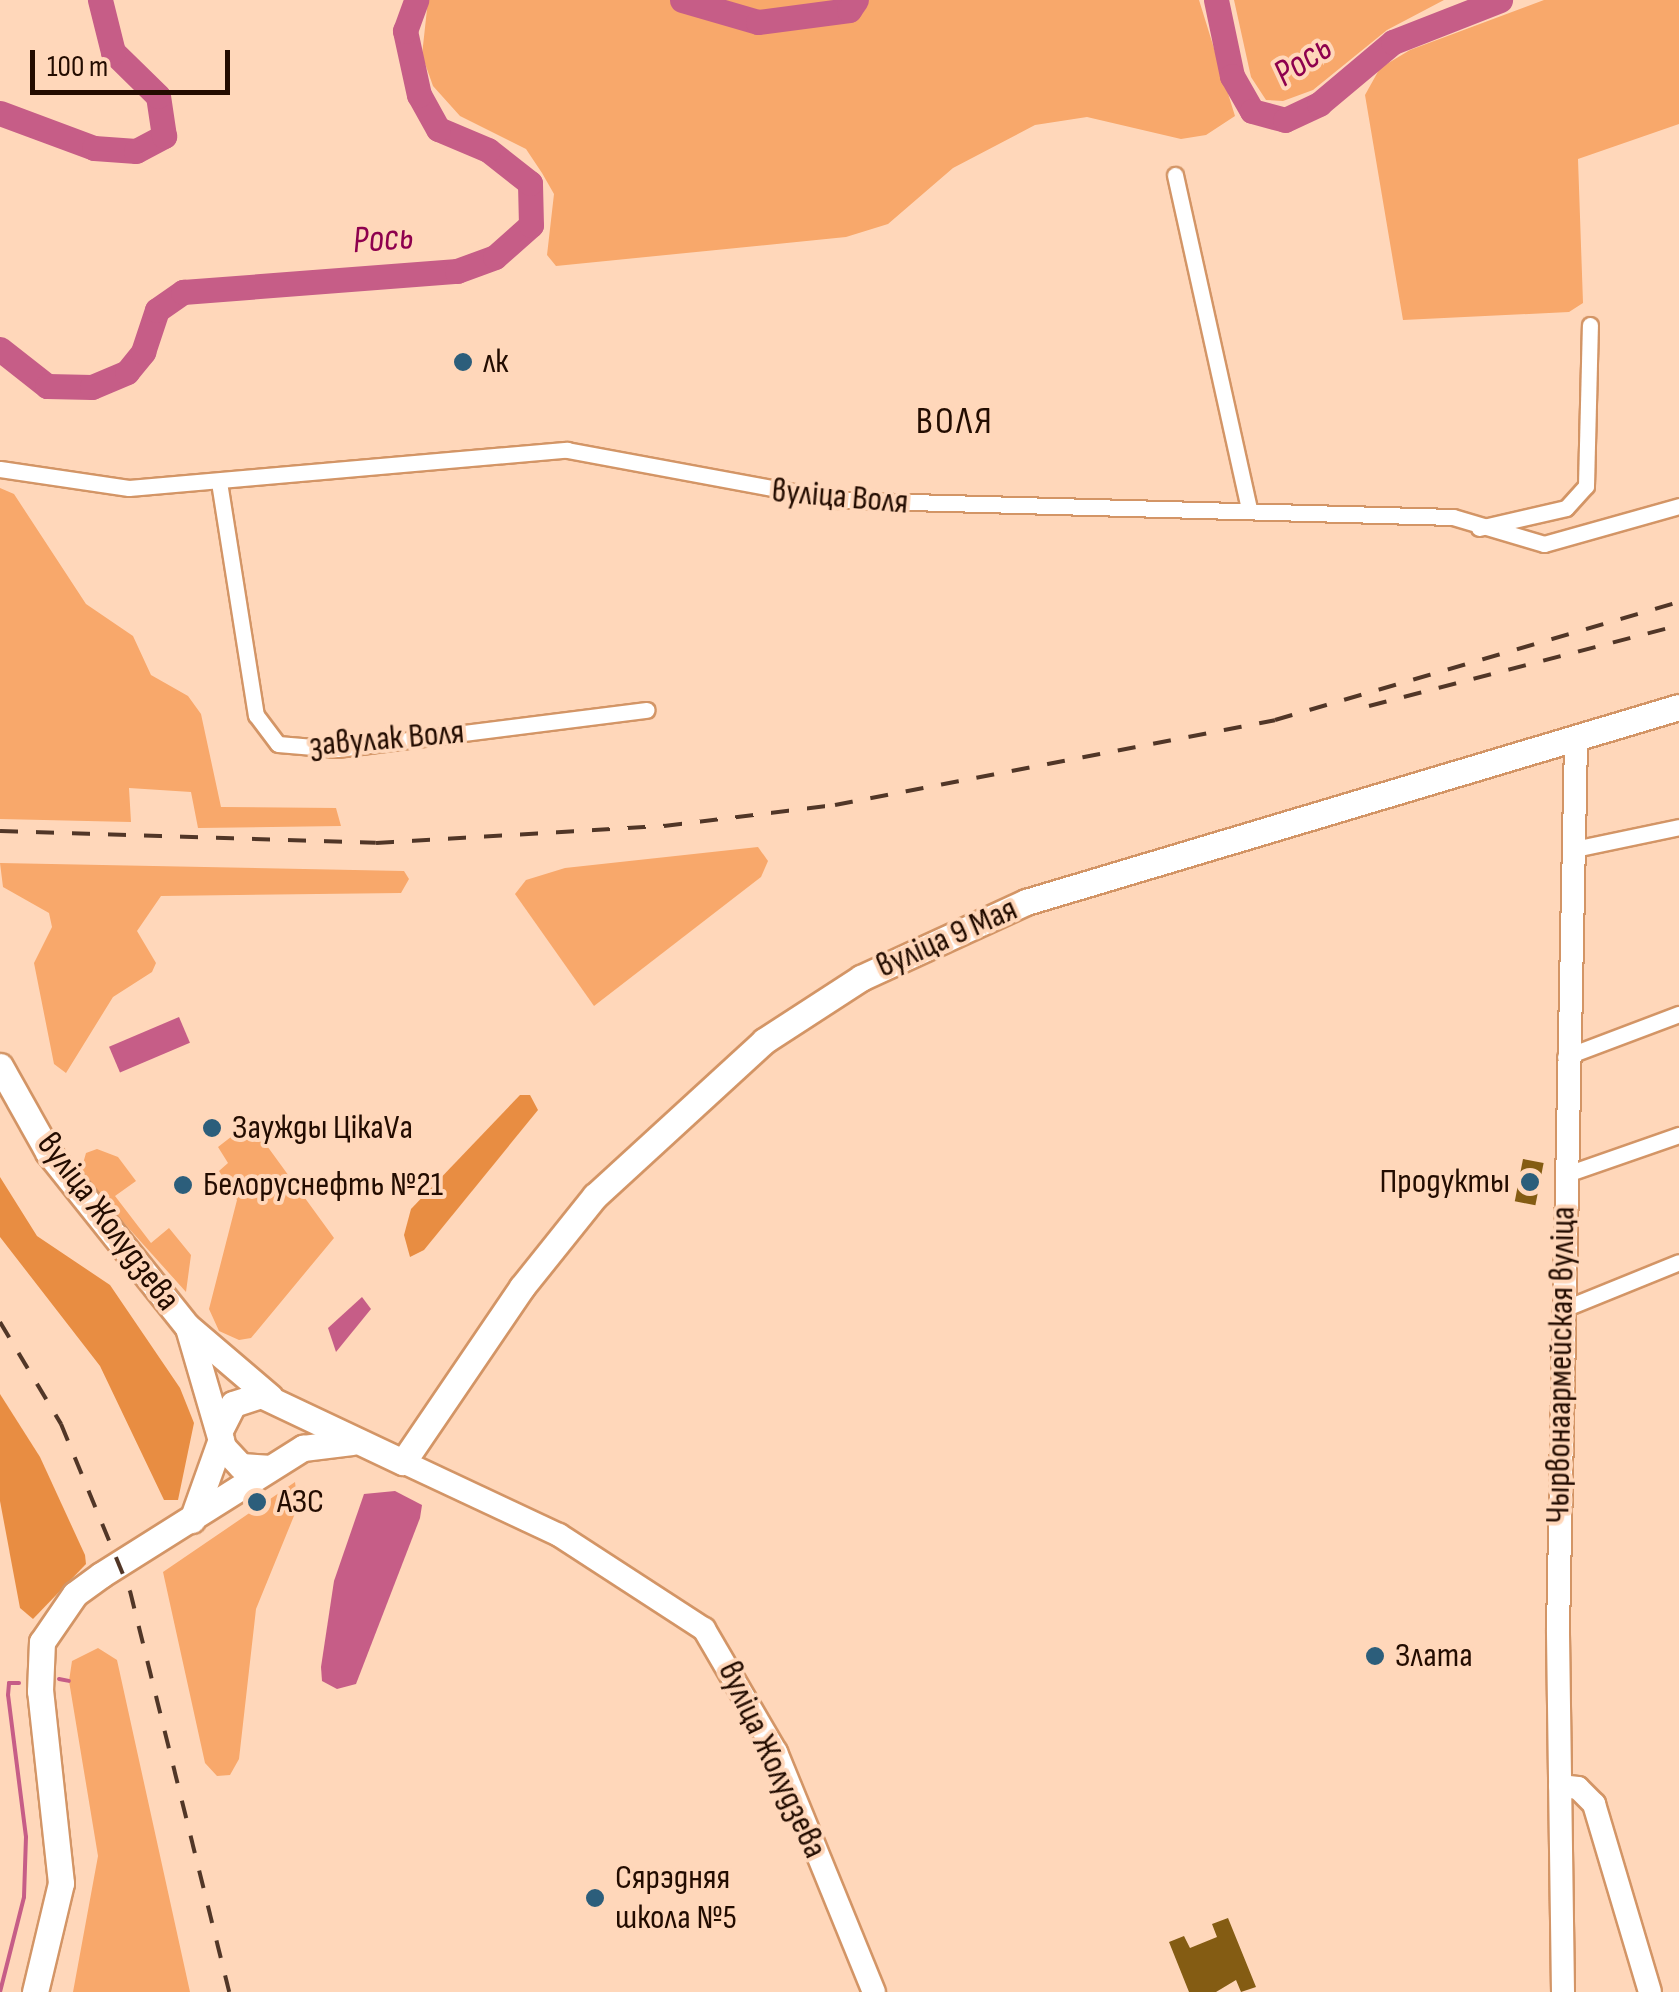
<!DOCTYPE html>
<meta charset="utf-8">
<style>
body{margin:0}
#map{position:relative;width:1679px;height:1992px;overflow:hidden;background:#ffd7ba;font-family:"Sofia Sans Condensed",sans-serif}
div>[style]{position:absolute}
.green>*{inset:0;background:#f8a86b}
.forest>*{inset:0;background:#e88d42}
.water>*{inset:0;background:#c65d87;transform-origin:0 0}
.stream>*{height:4px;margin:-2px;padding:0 2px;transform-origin:2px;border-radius:2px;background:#c65d87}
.river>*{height:25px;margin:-12.5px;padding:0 12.5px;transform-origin:12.5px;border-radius:12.5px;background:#c65d87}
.building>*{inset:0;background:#845c13;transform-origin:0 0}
.roads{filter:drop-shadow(2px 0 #d39566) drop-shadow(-2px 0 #d39566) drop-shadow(0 2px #d39566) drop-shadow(0 -2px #d39566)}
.street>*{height:15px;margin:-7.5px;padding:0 7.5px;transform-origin:7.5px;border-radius:7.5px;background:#fff}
.secondary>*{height:22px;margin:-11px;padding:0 11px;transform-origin:11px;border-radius:11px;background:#fff}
.primary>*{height:25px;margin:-12.5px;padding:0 12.5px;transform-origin:12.5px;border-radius:12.5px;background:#fff}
.rail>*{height:4px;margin-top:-2px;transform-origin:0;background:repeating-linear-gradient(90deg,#513627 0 18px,transparent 0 36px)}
.dots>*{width:28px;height:28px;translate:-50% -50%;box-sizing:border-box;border:5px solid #ffd7ba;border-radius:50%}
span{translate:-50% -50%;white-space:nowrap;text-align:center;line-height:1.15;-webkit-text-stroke:8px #ffd7ba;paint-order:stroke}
.poi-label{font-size:35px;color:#230c00}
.left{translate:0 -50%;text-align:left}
.right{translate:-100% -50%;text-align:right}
.street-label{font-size:35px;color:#230c00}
.water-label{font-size:38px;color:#8e004e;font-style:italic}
.neighbourhood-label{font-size:38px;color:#230c00;letter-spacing:2.5px}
.scale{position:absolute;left:30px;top:50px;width:200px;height:45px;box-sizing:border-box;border:5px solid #230c00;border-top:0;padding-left:12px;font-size:30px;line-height:35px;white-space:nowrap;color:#230c00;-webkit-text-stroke:8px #ffd7ba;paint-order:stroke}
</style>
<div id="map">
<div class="green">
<div style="clip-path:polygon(428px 0,1199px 0,1235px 116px,1206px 135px,1181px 139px,1087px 117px,1035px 125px,953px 168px,888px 224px,846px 237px,556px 266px,547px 255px,554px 194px,542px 173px,526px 149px,460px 116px,433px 86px,422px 55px)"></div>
<div style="clip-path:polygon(1234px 0,1444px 0,1387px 30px,1313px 90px,1283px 101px,1266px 100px,1251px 77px)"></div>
<div style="clip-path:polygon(1544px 0,1679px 0,1679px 124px,1578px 159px,1583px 303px,1569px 312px,1403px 320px,1365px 95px,1380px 68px,1410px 50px)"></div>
<div style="clip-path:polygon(0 488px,14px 494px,86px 604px,133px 636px,151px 675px,188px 696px,201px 714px,221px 807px,336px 808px,341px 826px,198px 828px,191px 792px,129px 788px,131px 822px,0 819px)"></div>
<div style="clip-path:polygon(758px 847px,768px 861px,761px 877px,594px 1006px,515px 894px,526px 880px,565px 868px)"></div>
<div style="clip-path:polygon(0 863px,404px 871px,409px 879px,401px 893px,161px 896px,137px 931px,156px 963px,152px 972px,113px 997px,66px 1073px,54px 1064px,34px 963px,52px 927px,49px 913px,3px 887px)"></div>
<div style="clip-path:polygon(236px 1133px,262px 1139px,334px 1238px,251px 1338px,239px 1340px,219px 1331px,209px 1309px,237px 1200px,219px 1171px,228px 1163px,218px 1147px)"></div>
<div style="clip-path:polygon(97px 1149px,118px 1157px,136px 1181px,115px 1196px,151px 1243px,169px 1228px,191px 1255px,186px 1292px,80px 1174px,86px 1153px)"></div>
<div style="clip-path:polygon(295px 1482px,298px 1506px,256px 1609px,239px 1759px,230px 1775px,217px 1776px,205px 1763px,163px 1572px)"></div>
<div style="clip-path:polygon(98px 1648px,117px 1660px,190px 1992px,73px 1992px,98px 1856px,69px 1681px,72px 1661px)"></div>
</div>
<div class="forest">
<div style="clip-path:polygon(520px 1095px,530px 1095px,538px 1110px,424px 1250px,410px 1257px,404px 1235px,411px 1209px)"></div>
<div style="clip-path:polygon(0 1177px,37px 1236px,110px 1285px,180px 1388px,194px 1423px,178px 1500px,164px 1500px,100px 1366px,0 1237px)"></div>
<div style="clip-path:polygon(0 1394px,40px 1457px,85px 1555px,86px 1564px,33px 1619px,20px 1608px,0 1501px)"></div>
</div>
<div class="water">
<div style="left:179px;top:1017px;width:28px;height:76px;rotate:67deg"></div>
<div style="clip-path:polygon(362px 1297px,371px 1309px,336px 1352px,328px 1328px)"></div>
<div style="clip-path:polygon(395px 1491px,422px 1505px,420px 1518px,356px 1684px,337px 1689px,322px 1681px,321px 1667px,334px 1581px,364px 1494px)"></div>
</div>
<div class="stream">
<div style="left:59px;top:1679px;width:10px;rotate:11deg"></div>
<div style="left:0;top:1992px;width:98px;rotate:-75.8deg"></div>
<div style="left:24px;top:1897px;width:60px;rotate:-88.1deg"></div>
<div style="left:26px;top:1837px;width:143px;rotate:-97.2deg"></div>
<div style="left:8px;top:1695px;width:12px;rotate:-85deg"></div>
<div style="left:9px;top:1683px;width:10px"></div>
</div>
<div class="river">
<div style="left:682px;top:0;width:79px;rotate:16.1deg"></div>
<div style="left:758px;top:22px;width:92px;rotate:-7.5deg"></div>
<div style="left:849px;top:10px;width:12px;rotate:-55deg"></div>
<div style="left:1216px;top:0;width:78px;rotate:78.1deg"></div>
<div style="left:1232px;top:76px;width:40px;rotate:60.3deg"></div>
<div style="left:1252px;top:111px;width:34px;rotate:15deg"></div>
<div style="left:1285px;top:120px;width:38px;rotate:-25deg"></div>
<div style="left:1319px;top:104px;width:97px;rotate:-40deg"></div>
<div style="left:1393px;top:42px;width:115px;rotate:-21.4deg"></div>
<div style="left:0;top:113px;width:100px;rotate:20.4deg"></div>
<div style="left:94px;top:148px;width:42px;rotate:4.1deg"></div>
<div style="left:136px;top:151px;width:32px;rotate:-28deg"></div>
<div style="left:164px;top:136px;width:40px;rotate:-98.5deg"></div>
<div style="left:158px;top:96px;width:63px;rotate:-135.6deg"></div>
<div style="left:113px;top:52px;width:54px;rotate:-104deg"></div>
<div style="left:0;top:349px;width:60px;rotate:38.2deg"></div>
<div style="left:47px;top:386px;width:45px;rotate:1.3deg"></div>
<div style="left:92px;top:387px;width:38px;rotate:-23deg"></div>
<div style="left:127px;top:372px;width:26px;rotate:-51deg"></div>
<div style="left:143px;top:352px;width:44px;rotate:-71.6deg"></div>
<div style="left:157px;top:310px;width:32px;rotate:-35deg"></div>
<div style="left:183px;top:292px;width:275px;rotate:-4.4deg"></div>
<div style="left:457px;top:271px;width:40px;rotate:-20.2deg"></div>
<div style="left:495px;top:257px;width:48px;rotate:-41.6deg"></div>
<div style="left:531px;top:225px;width:42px;rotate:-91.4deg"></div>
<div style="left:530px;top:183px;width:53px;rotate:-141.8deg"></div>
<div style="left:488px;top:150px;width:54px;rotate:-157.2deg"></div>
<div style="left:438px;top:129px;width:39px;rotate:-119deg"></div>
<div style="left:419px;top:95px;width:66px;rotate:-102.3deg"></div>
<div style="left:405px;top:31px;width:33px;rotate:-70deg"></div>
</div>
<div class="building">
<div style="left:1523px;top:1159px;width:21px;height:43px;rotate:11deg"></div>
<div style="clip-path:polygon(1228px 1918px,1256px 1987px,1241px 1992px,1236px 1980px,1216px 1992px,1189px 1992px,1169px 1942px,1184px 1936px,1190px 1948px,1217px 1937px,1212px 1924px)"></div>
</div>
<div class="roads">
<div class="street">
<div style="left:1175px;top:175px;width:343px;rotate:77.5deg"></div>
<div style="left:0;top:469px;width:130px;rotate:8.4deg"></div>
<div style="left:129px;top:488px;width:440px;rotate:-5deg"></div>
<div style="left:567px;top:450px;width:275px;rotate:10.5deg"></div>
<div style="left:837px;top:500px;width:616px;rotate:1.58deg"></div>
<div style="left:1453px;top:517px;width:95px;rotate:16.5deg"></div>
<div style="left:1544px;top:544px;width:140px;rotate:-15.7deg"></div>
<div style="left:219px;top:482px;width:236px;rotate:81deg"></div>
<div style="left:256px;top:715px;width:36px;rotate:53deg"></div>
<div style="left:278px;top:744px;width:59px;rotate:4.8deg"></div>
<div style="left:337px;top:749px;width:312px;rotate:-7.2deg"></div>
<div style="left:1479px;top:528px;width:89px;rotate:-12.9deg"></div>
<div style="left:1566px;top:508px;width:30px;rotate:-48deg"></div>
<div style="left:1586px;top:486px;width:161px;rotate:-88.6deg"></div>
<div style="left:1574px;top:849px;width:107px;rotate:-11.8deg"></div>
<div style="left:1565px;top:1057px;width:122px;rotate:-20.7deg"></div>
<div style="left:1564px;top:1175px;width:122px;rotate:-19.2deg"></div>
<div style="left:1561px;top:1310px;width:127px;rotate:-22.1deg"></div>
</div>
<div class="secondary">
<div style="left:403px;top:1462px;width:172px;rotate:25.1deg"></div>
<div style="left:559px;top:1535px;width:173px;rotate:33deg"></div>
<div style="left:704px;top:1629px;width:143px;rotate:59.7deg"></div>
<div style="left:776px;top:1752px;width:259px;rotate:67.8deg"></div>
<div style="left:1560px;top:1786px;width:18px;rotate:6deg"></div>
<div style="left:1578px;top:1788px;width:23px;rotate:45deg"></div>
<div style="left:1594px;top:1804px;width:196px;rotate:73.4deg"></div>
<div style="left:1563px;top:1992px;width:362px;rotate:-90.8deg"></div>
<div style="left:1558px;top:1630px;width:891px;rotate:-88.84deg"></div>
</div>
<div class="primary">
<div style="left:0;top:1066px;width:98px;rotate:60.8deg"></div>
<div style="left:48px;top:1152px;width:223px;rotate:51.4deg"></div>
<div style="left:187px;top:1326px;width:109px;rotate:40.5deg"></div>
<div style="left:189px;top:1331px;width:121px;rotate:73.7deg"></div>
<div style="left:223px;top:1447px;width:26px;rotate:47deg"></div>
<div style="left:241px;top:1466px;width:26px;rotate:4deg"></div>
<div style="left:220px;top:1430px;width:29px;rotate:-63deg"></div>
<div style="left:233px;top:1404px;width:29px;rotate:-18deg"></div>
<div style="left:261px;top:1395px;width:157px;rotate:25.3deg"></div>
<div style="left:403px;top:1462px;width:212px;rotate:-55.8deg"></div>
<div style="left:522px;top:1287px;width:117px;rotate:-51.3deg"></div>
<div style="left:595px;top:1196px;width:229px;rotate:-42.5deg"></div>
<div style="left:764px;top:1041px;width:116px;rotate:-33deg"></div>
<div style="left:861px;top:978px;width:182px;rotate:-24.7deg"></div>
<div style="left:1026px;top:902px;width:681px;rotate:-16.63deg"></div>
<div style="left:192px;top:1520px;width:86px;rotate:-70.3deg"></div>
<div style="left:35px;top:1992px;width:112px;rotate:-76.6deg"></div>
<div style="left:61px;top:1883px;width:193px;rotate:-96.2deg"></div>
<div style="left:40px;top:1691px;width:49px;rotate:-87.7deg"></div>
<div style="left:42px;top:1642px;width:58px;rotate:-55.5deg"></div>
<div style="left:75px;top:1594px;width:32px;rotate:-36deg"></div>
<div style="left:101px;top:1575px;width:239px;rotate:-32.2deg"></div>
<div style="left:303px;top:1448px;width:49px;rotate:-7deg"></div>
</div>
</div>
<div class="rail">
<div style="left:1369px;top:706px;width:320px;rotate:-14.6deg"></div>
<div style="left:0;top:831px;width:376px;rotate:1.8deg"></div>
<div style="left:376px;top:843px;width:289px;rotate:-3.4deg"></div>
<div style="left:664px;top:826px;width:172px;rotate:-7deg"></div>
<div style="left:835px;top:805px;width:448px;rotate:-10.9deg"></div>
<div style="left:1275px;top:720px;width:421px;rotate:-16.3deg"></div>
<div style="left:0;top:1322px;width:119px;rotate:59.1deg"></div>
<div style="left:61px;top:1424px;width:181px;rotate:67.6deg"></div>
<div style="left:130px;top:1591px;width:413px;rotate:76.1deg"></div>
</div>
<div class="dots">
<div style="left:463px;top:362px;background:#2c5e7b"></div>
<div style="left:212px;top:1128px;background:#2c5e7b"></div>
<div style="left:1530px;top:1182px;background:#2c5e7b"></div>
<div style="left:183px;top:1185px;background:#2c5e7b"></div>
<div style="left:257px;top:1502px;background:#2c5e7b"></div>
<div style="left:1375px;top:1656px;background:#2c5e7b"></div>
<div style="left:595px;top:1898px;background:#2c5e7b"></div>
</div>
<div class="poi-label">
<span class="left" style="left:483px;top:362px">лк</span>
<span class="left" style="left:232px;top:1128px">Заужды ЦікаVа</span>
<span class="right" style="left:1510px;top:1182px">Продукты</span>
<span class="left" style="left:203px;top:1185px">Белоруснефть №21</span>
<span class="left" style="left:277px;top:1502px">АЗС</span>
<span class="left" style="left:1395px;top:1656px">Злата</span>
<span class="left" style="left:615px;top:1898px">Сярэдняя<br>школа №5</span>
</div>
<div class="street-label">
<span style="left:840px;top:497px;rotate:5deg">вуліца Воля</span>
<span style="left:387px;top:739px;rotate:-5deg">завулак Воля</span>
<span style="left:947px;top:938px;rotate:-24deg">вуліца 9 Мая</span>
<span style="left:108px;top:1222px;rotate:53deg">вуліца Жолудзева</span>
<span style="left:1561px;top:1365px;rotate:-89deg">Чырвонаармейская вуліца</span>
<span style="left:772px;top:1760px;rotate:65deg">вуліца Жолудзева</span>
</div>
<div class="water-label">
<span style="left:1303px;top:61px;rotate:-34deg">Рось</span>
<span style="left:383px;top:239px;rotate:-4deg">Рось</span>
</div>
<div class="neighbourhood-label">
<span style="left:955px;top:422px">ВОЛЯ</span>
</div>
<div class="scale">100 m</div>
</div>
